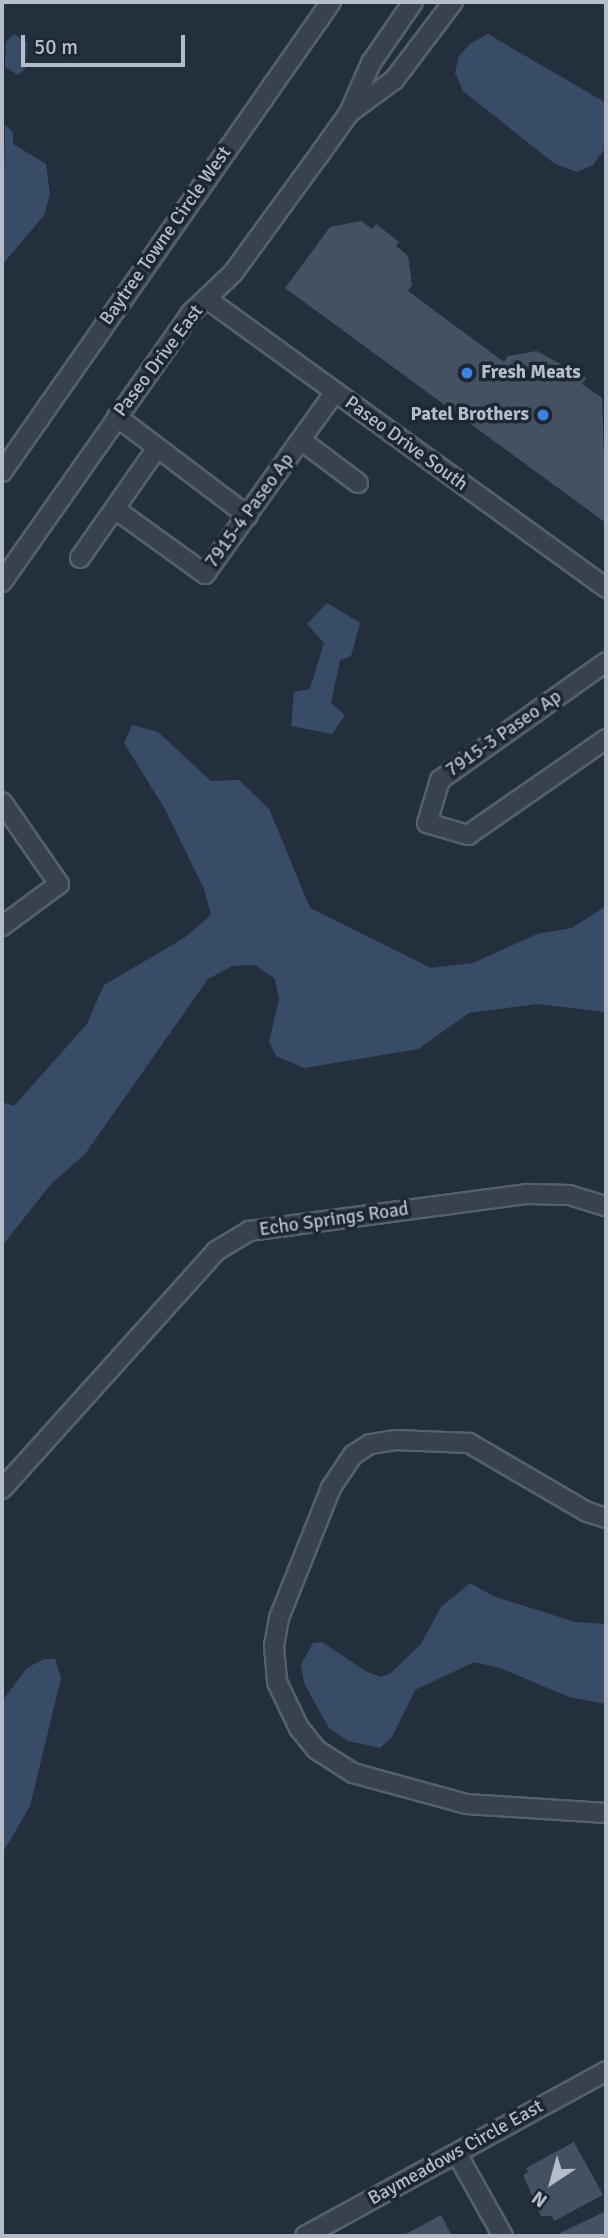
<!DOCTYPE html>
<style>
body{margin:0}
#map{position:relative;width:608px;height:2238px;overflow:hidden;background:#242f3e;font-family:Signika,sans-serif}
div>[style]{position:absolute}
.water>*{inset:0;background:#394c67}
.building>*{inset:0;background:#455162}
.roads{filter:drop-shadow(2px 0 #565f6c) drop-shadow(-2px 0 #565f6c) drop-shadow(0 2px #565f6c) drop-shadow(0 -2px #565f6c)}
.street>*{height:18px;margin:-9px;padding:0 9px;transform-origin:9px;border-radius:9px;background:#38414e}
.dots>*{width:19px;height:19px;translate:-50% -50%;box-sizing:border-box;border:4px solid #1d2633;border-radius:50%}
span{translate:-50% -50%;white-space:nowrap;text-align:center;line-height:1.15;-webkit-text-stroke:7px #1d2633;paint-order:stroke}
.street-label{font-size:19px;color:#b4bcc9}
.poi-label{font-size:19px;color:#b4bcc9;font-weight:700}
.left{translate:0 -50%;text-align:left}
.right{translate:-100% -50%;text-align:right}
.frame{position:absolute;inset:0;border:4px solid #b4bcc9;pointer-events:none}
.north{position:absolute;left:517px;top:2147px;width:70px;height:70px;-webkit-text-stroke:5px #1d2633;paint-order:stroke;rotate:216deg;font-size:19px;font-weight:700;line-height:28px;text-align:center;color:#b4bcc9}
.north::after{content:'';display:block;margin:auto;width:24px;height:32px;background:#b4bcc9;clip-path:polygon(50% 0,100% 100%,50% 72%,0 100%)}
.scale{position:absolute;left:21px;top:35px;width:164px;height:32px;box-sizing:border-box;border:4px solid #b4bcc9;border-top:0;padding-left:9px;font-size:21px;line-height:24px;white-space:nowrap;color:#b4bcc9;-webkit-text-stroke:5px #1d2633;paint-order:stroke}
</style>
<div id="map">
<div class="water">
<div style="clip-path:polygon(14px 34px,27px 43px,25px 69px,18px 75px,5px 67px,6px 42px)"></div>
<div style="clip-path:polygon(488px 34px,606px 103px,606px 147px,593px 165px,577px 172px,555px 164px,463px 91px,455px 73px,459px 56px,471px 43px)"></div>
<div style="clip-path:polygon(5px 125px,13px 132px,13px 144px,46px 164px,50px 194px,44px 215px,2px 265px)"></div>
<div style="clip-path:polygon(327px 603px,360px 623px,351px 656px,340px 660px,331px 703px,345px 715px,332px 734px,291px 726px,294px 692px,310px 689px,324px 643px,307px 624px)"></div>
<div style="clip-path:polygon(132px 725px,158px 732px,211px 781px,239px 780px,269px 809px,310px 908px,431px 968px,473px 963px,537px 934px,572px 928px,606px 906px,606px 1012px,537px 1004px,469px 1013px,418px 1049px,304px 1068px,276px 1056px,269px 1042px,279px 999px,275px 979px,255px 965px,232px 966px,208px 979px,85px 1154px,51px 1184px,2px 1246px,2px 1102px,14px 1106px,87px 1024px,104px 985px,184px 938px,211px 915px,204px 889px,165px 809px,124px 743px)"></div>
<div style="clip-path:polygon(470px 1583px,493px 1596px,575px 1622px,606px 1624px,606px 1704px,569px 1697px,500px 1668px,474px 1662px,415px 1690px,392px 1737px,380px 1748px,348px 1741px,329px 1728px,304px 1683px,301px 1665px,313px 1643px,322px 1642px,367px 1672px,381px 1677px,391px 1673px,421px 1644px,441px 1607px)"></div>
<div style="clip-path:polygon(44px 1659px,55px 1659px,61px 1678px,30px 1806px,2px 1854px,2px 1701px,27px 1668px)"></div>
</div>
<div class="building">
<div style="clip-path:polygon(361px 221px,372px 229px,376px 224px,399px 242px,396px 246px,408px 256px,412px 285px,408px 291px,504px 362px,508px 356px,537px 351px,586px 378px,582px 384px,602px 398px,606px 523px,285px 288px,330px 227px)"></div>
<div style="clip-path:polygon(574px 2142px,603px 2195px,554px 2221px,552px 2216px,541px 2216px,523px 2175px,528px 2172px,526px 2168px)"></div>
<div style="clip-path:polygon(606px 2211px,606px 2236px,554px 2236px)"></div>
<div style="clip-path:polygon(441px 2215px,452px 2236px,402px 2236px)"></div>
</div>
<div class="roads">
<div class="street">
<div style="left:349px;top:113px;width:56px;rotate:-36.3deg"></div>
<div style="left:394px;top:80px;width:98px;rotate:-52.9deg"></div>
<div style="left:207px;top:299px;width:493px;rotate:35.9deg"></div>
<div style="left:117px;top:417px;width:164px;rotate:37.1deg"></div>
<div style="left:302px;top:441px;width:70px;rotate:36.9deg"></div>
<div style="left:2px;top:472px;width:574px;rotate:-55.01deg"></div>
<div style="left:115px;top:509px;width:111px;rotate:35.8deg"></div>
<div style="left:205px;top:574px;width:224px;rotate:-54.5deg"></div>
<div style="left:80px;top:558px;width:134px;rotate:-55deg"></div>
<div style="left:2px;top:582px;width:329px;rotate:-54.9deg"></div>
<div style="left:191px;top:313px;width:58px;rotate:-43.6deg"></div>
<div style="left:233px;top:273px;width:151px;rotate:-53.9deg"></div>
<div style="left:322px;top:151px;width:47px;rotate:-54.6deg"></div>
<div style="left:349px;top:113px;width:55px;rotate:-66.3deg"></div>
<div style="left:371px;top:63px;width:74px;rotate:-55.5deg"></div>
<div style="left:606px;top:662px;width:204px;rotate:144.6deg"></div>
<div style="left:440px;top:780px;width:45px;rotate:106.8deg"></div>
<div style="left:427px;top:823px;width:43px;rotate:16.3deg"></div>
<div style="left:468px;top:835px;width:168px;rotate:-34.8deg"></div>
<div style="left:2px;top:802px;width:100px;rotate:55.2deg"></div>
<div style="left:59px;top:884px;width:71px;rotate:143.6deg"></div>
<div style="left:2px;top:1489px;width:320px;rotate:-48deg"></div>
<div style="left:216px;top:1251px;width:39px;rotate:-31deg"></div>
<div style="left:249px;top:1231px;width:281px;rotate:-7.6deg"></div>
<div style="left:528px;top:1194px;width:41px;rotate:1.4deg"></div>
<div style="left:569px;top:1195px;width:39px;rotate:17deg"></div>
<div style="left:606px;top:1518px;width:20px;rotate:-162deg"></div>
<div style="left:587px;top:1512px;width:137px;rotate:-149.7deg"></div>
<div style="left:469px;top:1443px;width:73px;rotate:-177.6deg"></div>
<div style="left:396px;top:1440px;width:26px;rotate:171deg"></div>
<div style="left:370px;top:1444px;width:20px;rotate:147deg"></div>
<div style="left:353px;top:1455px;width:40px;rotate:124deg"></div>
<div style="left:331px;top:1488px;width:140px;rotate:111.8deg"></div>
<div style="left:279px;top:1618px;width:28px;rotate:100deg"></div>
<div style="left:274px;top:1646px;width:36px;rotate:85deg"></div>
<div style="left:277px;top:1682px;width:51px;rotate:64.4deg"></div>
<div style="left:299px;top:1728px;width:28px;rotate:51deg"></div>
<div style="left:317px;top:1750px;width:43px;rotate:32.6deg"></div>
<div style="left:353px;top:1773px;width:117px;rotate:15.3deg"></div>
<div style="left:466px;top:1804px;width:140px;rotate:3.7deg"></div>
<div style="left:457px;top:2154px;width:94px;rotate:60.7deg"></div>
<div style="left:305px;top:2236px;width:343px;rotate:-28.7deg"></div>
</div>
</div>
<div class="dots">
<div style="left:467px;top:373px;background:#3f7fe0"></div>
<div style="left:543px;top:415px;background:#3f7fe0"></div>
</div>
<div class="street-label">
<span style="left:166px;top:236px;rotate:-55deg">Baytree Towne Circle West</span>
<span style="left:159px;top:361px;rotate:-53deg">Paseo Drive East</span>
<span style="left:406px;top:444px;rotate:36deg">Paseo Drive South</span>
<span style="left:250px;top:511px;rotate:-54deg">7915-4 Paseo Ap</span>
<span style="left:504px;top:734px;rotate:-35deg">7915-3 Paseo Ap</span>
<span style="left:334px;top:1220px;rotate:-8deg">Echo Springs Road</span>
<span style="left:456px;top:2153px;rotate:-29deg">Baymeadows Circle East</span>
</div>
<div class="poi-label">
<span class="left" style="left:481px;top:373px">Fresh Meats</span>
<span class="right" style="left:529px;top:415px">Patel Brothers</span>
</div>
<div class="frame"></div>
<div class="north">N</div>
<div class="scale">50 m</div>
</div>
